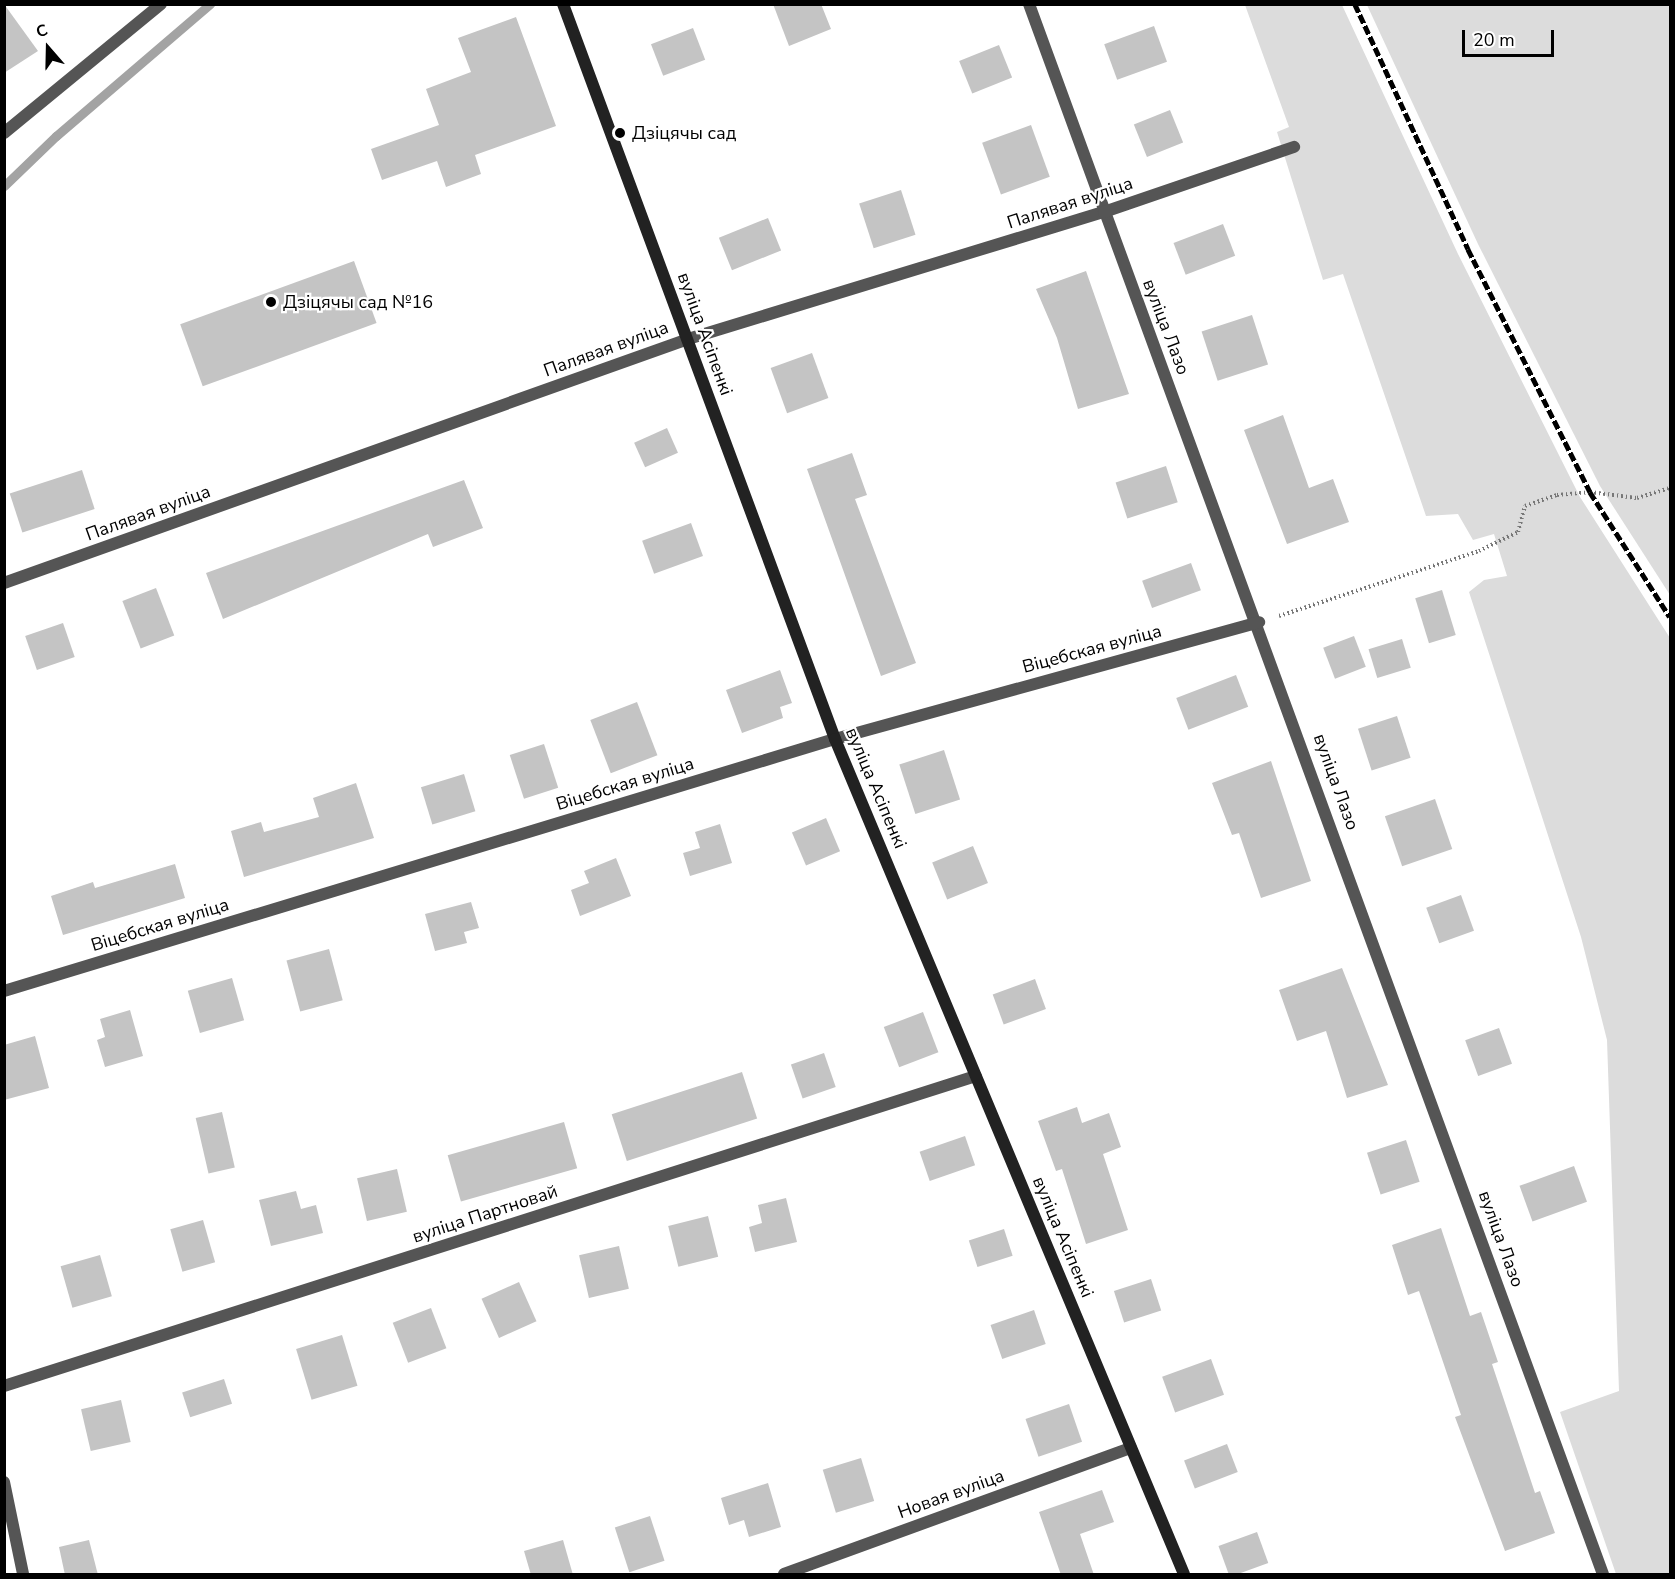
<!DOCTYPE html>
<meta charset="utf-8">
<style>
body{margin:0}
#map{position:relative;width:1675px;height:1579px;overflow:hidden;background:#fff;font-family:"Nunito Sans",sans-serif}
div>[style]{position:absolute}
.green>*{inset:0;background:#dcdcdc}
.stream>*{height:9px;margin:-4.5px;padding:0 4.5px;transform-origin:4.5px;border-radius:4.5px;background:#a3a3a3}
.building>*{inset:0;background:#c4c4c4;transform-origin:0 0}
.path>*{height:4px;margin-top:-2px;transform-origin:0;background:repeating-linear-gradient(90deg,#777 0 1.5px,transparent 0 4.5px)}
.street>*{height:12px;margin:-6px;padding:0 6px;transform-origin:6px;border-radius:6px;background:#555}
.secondary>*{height:12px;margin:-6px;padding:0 6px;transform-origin:6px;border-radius:6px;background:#222}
.rail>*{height:4.5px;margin-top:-2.25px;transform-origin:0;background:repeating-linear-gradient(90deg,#000 0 9px,transparent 0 12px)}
.dots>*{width:16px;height:16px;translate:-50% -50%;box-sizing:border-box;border:3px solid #fff;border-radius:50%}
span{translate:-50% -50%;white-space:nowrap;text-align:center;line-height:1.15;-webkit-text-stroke:4.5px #fff;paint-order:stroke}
.poi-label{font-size:18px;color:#000}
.left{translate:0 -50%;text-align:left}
.street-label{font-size:18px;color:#000}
.frame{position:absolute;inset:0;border:6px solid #000;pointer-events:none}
.north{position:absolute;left:18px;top:18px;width:60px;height:60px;-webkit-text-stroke:4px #fff;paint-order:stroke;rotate:340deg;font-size:16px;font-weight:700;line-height:24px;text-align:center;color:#000}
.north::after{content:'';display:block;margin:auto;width:21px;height:27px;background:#000;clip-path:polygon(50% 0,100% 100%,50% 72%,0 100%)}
.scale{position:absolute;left:1462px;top:30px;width:92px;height:27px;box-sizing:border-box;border:3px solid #000;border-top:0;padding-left:8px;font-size:18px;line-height:21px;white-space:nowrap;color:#000;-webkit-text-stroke:4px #fff;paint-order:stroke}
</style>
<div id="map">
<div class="green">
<div style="clip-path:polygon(1245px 5px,1342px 5px,1458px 254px,1580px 497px,1670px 638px,1670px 1574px,1616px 1574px,1560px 1412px,1619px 1391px,1607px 1040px,1581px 937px,1469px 592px,1484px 580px,1507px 576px,1494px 534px,1473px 540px,1458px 514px,1426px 516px,1343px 274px,1323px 280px,1277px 132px,1289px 127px)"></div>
<div style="clip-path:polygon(1367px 5px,1670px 5px,1670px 595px,1600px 486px,1478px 244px)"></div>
</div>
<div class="stream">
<div style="left:4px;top:186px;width:72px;rotate:-43.9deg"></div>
<div style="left:56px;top:136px;width:203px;rotate:-40.6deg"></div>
</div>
<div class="building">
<div style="clip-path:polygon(4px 4px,38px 51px,4px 73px)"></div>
<div style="clip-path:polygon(773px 4px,821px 4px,831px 29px,789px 46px)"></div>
<div style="clip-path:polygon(516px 17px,556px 126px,475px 155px,481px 174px,446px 187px,437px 161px,382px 180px,371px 149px,439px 125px,426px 89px,471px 72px,458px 38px)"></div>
<div style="left:1154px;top:26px;width:38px;height:53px;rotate:70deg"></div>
<div style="left:693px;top:28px;width:34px;height:45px;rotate:69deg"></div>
<div style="left:999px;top:45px;width:35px;height:43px;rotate:68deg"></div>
<div style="left:1170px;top:110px;width:35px;height:39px;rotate:68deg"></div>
<div style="left:1031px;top:125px;width:55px;height:52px;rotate:70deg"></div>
<div style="left:901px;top:190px;width:47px;height:44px;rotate:72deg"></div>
<div style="left:768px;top:218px;width:35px;height:53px;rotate:68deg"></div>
<div style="left:1223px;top:224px;width:34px;height:53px;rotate:69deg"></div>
<div style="left:354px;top:261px;width:66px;height:185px;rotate:70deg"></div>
<div style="clip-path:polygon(1086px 271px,1129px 394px,1078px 409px,1057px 338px,1036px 289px)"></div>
<div style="left:1252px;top:315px;width:52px;height:53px;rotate:72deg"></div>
<div style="left:812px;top:353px;width:48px;height:44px;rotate:70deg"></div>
<div style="clip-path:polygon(1283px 415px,1309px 488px,1333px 479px,1349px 522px,1287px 544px,1244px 430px)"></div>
<div style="left:667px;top:428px;width:27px;height:36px;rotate:66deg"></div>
<div style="clip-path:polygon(852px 453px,867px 495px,855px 499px,916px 663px,881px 676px,807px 469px)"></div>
<div style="left:1166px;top:466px;width:38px;height:53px;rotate:72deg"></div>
<div style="left:82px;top:470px;width:41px;height:76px;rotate:72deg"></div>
<div style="clip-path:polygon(464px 480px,483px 528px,433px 547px,428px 534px,223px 619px,206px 573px)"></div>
<div style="left:691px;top:523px;width:35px;height:52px;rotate:70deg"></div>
<div style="left:1191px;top:563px;width:29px;height:52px;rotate:70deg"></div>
<div style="left:156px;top:588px;width:51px;height:36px;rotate:69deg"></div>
<div style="left:1442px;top:590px;width:47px;height:28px;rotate:73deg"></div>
<div style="left:63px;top:623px;width:36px;height:40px;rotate:71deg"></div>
<div style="left:1354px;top:636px;width:33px;height:33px;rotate:69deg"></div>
<div style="left:1402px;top:639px;width:30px;height:35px;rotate:73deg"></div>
<div style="clip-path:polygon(780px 670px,792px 703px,780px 707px,783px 718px,742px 733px,726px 690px)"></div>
<div style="left:1236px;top:675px;width:34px;height:64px;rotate:69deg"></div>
<div style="left:637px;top:702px;width:57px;height:50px;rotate:69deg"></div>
<div style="left:1397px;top:716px;width:44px;height:41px;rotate:72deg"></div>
<div style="left:544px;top:744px;width:46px;height:36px;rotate:72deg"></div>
<div style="left:944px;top:750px;width:52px;height:47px;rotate:72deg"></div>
<div style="clip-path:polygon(1271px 761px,1311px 881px,1261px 898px,1239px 833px,1232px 835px,1212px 783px)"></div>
<div style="left:464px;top:774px;width:39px;height:45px;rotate:73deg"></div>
<div style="clip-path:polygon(356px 783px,374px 838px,244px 877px,231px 831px,261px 822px,264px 832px,319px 817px,313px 798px)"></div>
<div style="left:1435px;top:799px;width:53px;height:53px;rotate:71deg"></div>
<div style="left:826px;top:818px;width:36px;height:37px;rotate:67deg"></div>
<div style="clip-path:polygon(720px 824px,732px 863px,690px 876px,683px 853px,700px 848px,695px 832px)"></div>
<div style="left:973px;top:846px;width:40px;height:44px;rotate:68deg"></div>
<div style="clip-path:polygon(616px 858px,631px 896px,580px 916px,571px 890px,589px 883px,584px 871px)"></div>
<div style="clip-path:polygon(175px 864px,185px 898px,63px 935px,51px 896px,93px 882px,95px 888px)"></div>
<div style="left:1461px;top:895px;width:38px;height:37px;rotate:70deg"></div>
<div style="clip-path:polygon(471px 902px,479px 928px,464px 932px,467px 943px,435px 951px,425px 914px)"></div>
<div style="left:329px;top:949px;width:53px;height:44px;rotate:75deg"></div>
<div style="clip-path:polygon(1342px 968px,1388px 1085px,1347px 1098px,1326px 1031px,1297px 1041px,1279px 990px)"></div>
<div style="left:232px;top:978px;width:44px;height:46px;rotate:74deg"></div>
<div style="left:1035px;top:979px;width:32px;height:45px;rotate:70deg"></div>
<div style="clip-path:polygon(130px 1010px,143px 1056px,105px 1067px,97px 1040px,105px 1037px,100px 1019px)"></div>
<div style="left:923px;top:1012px;width:43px;height:42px;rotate:69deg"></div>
<div style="left:1499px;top:1028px;width:38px;height:36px;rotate:70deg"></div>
<div style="clip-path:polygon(35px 1036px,49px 1088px,4px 1100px,4px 1045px)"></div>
<div style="left:824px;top:1053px;width:36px;height:35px;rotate:71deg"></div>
<div style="left:742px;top:1072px;width:49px;height:137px;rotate:72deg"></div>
<div style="clip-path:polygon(1077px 1107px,1082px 1123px,1109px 1113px,1121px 1147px,1103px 1154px,1128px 1230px,1086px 1244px,1062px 1169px,1056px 1171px,1038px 1121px)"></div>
<div style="left:222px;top:1112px;width:57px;height:27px;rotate:77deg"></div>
<div style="left:564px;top:1122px;width:48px;height:121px;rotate:74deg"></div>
<div style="left:965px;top:1136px;width:31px;height:48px;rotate:71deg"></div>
<div style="left:1406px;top:1140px;width:44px;height:41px;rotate:72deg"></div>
<div style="left:1574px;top:1166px;width:38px;height:58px;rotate:70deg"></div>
<div style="left:397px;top:1169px;width:44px;height:41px;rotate:77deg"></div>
<div style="clip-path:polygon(296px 1191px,301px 1209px,316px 1205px,323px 1233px,271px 1246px,259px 1200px)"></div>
<div style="clip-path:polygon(786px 1198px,797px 1242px,755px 1252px,749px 1227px,762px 1223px,758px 1205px)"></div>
<div style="left:708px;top:1216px;width:42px;height:41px;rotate:76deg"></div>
<div style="left:203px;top:1220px;width:44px;height:34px;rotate:74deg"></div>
<div style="clip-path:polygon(1441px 1228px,1470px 1316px,1481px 1312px,1498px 1362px,1492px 1364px,1535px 1493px,1540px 1491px,1555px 1533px,1505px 1551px,1455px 1417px,1461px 1415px,1419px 1291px,1408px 1295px,1392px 1245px)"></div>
<div style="left:1004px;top:1229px;width:28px;height:37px;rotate:72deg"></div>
<div style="left:619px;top:1246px;width:44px;height:41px;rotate:77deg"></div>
<div style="left:100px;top:1255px;width:43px;height:41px;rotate:74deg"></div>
<div style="left:1151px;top:1279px;width:33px;height:39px;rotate:72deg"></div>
<div style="left:519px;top:1282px;width:43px;height:41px;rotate:66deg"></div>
<div style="left:431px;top:1308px;width:43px;height:41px;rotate:69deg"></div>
<div style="left:1034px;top:1310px;width:36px;height:46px;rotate:71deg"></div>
<div style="left:342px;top:1335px;width:53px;height:48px;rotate:73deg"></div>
<div style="left:1211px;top:1359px;width:38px;height:52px;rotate:70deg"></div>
<div style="left:224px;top:1379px;width:26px;height:44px;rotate:72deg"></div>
<div style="left:121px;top:1400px;width:43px;height:41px;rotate:77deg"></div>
<div style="left:1069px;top:1404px;width:40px;height:46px;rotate:71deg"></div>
<div style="left:1227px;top:1444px;width:30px;height:46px;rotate:69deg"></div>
<div style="left:861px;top:1458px;width:45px;height:40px;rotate:73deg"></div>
<div style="clip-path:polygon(768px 1483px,781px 1527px,749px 1537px,744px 1520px,729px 1525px,721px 1498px)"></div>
<div style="clip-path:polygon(1102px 1490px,1114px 1522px,1080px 1534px,1094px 1575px,1061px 1575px,1039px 1512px)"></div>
<div style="left:650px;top:1516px;width:47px;height:37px;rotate:72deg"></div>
<div style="left:1257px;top:1532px;width:33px;height:41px;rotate:70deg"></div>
<div style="clip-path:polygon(89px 1540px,98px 1575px,65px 1575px,59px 1547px)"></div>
<div style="clip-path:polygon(563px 1540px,573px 1575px,531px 1575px,524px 1551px)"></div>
</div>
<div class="path">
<div style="left:1279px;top:616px;width:210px;rotate:-18deg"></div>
<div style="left:1479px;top:551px;width:43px;rotate:-26deg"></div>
<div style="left:1518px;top:532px;width:27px;rotate:-75deg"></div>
<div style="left:1525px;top:506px;width:34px;rotate:-19deg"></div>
<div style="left:1557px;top:495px;width:33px;rotate:-5deg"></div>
<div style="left:1590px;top:492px;width:47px;rotate:7.3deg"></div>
<div style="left:1637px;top:498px;width:34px;rotate:-17deg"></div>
</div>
<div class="street">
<div style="left:1029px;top:4px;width:1672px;rotate:69.92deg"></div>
<div style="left:4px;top:133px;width:203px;rotate:-39.4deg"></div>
<div style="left:4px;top:583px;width:726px;rotate:-19.63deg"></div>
<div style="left:688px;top:339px;width:435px;rotate:-17deg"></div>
<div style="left:1104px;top:212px;width:201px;rotate:-18.9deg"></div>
<div style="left:4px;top:991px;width:868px;rotate:-16.87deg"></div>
<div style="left:835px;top:739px;width:440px;rotate:-15.4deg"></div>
<div style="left:4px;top:1386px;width:1020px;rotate:-17.69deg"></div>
<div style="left:4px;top:1482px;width:94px;rotate:78.3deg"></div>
<div style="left:784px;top:1574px;width:369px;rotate:-20deg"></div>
</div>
<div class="secondary">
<div style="left:563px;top:4px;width:784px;rotate:69.69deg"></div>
<div style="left:835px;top:739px;width:905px;rotate:67.32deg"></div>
</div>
<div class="rail">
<div style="left:1355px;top:4px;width:270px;rotate:65.2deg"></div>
<div style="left:1468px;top:249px;width:272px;rotate:63.3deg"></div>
<div style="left:1590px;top:492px;width:148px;rotate:57.4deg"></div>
</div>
<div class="dots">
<div style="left:620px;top:133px;background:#000"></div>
<div style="left:271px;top:302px;background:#000"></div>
</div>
<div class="poi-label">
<span class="left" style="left:632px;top:133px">Дзіцячы сад</span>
<span class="left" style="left:283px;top:302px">Дзіцячы сад №16</span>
</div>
<div class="street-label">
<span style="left:1070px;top:203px;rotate:-18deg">Палявая вуліца</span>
<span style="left:1166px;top:327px;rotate:69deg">вуліца Лазо</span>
<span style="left:705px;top:334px;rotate:70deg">вуліца Асіпенкі</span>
<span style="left:606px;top:349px;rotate:-20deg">Палявая вуліца</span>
<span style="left:148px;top:513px;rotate:-20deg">Палявая вуліца</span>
<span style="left:1092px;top:649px;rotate:-15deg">Віцебская вуліца</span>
<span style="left:1336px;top:782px;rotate:70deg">вуліца Лазо</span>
<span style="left:625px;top:784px;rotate:-17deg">Віцебская вуліца</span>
<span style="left:876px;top:788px;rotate:67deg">вуліца Асіпенкі</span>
<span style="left:160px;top:925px;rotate:-17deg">Віцебская вуліца</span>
<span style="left:485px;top:1214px;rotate:-18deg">вуліца Партновай</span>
<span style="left:1063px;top:1237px;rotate:67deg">вуліца Асіпенкі</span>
<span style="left:1501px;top:1239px;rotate:70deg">вуліца Лазо</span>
<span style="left:951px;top:1494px;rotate:-20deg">Новая вуліца</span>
</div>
<div class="frame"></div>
<div class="north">С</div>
<div class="scale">20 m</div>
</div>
